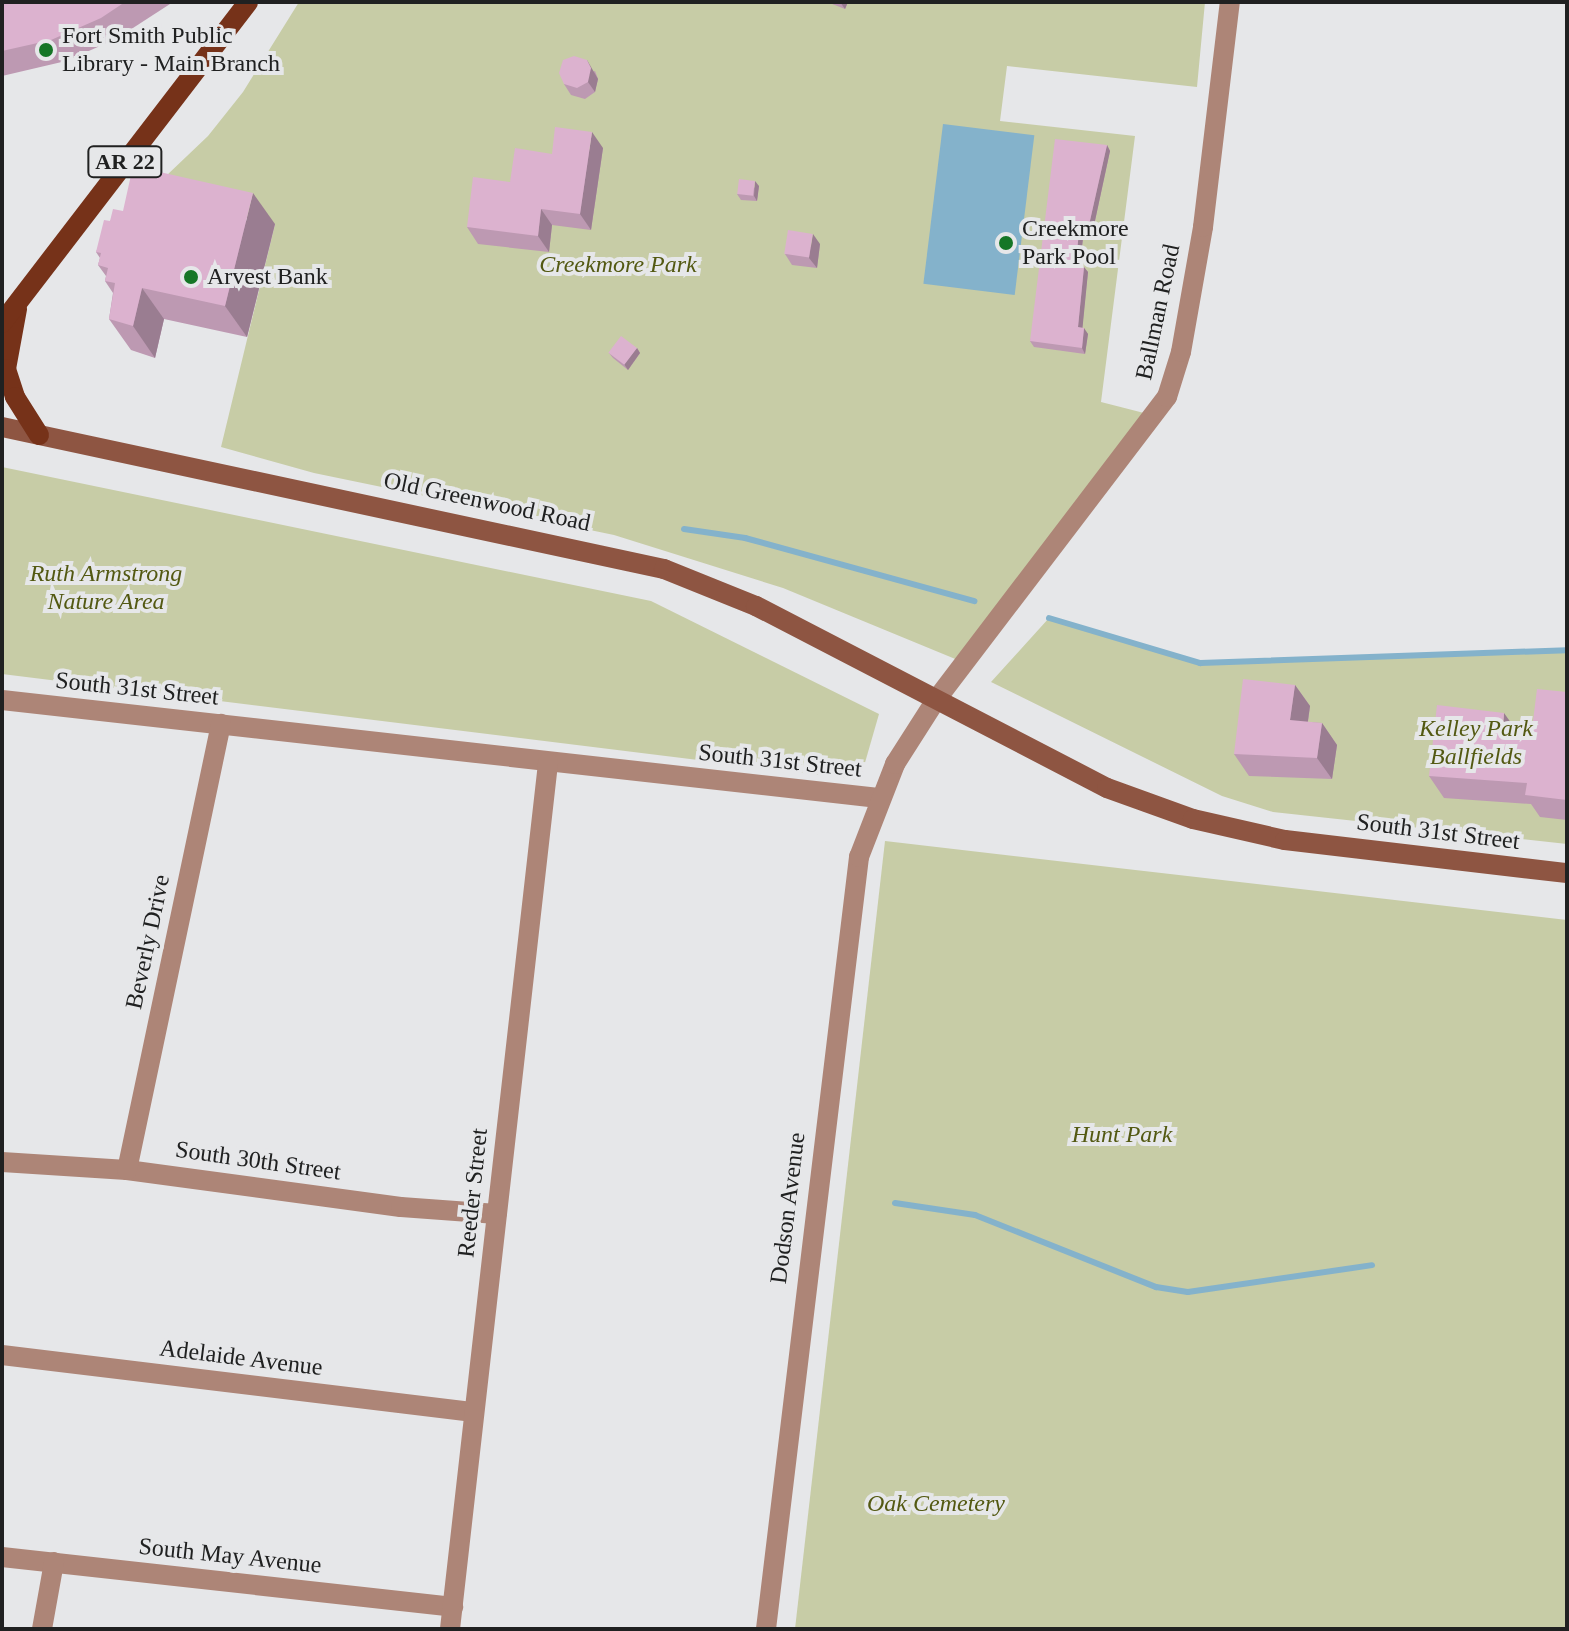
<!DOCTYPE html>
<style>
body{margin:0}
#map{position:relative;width:1569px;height:1631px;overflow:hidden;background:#e6e7e9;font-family:"Times New Roman",serif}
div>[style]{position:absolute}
.green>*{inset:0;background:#c7cca6}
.water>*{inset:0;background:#84b2cb;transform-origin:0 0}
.stream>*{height:6px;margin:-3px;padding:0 3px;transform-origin:3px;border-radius:3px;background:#84b2cb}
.street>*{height:20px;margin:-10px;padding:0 10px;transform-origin:10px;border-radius:10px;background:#ad8577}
.secondary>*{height:20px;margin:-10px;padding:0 10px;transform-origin:10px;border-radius:10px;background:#8e5542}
.primary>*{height:20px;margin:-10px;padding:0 10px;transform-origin:10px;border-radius:10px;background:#763219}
.wall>*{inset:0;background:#bd99b2}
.shaded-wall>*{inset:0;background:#9a7d91}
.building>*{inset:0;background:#dcb2cf;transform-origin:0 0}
.dots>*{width:22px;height:22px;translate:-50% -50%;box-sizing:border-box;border:4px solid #e6e7e9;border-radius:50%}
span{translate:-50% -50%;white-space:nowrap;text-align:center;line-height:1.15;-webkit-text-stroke:8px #e6e7e9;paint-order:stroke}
.shield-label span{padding:2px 6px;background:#e6e7e9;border:2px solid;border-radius:6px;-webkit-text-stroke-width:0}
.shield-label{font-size:22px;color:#202121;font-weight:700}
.poi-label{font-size:24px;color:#202121}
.left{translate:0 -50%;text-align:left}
.park-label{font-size:24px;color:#535912;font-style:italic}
.street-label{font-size:24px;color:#202121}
.frame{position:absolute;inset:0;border:4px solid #202121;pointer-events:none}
</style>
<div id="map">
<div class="green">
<div style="clip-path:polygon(299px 2px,1205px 2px,1197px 87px,1007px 66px,1000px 121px,1135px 136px,1101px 402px,1144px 413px,965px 663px,783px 588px,614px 535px,314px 473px,221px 447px,275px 224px,145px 196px,208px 136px,243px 92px)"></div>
<div style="clip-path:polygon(2px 467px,651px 601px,879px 714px,860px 780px,2px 674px)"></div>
<div style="clip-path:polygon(1049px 618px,1200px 663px,1567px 650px,1567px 844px,1273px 812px,1222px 796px,991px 682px)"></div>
<div style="clip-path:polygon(885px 841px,1567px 920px,1567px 1629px,795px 1629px)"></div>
</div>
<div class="water">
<div style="left:943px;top:124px;width:92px;height:161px;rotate:7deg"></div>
</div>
<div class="stream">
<div style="left:684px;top:529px;width:62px;rotate:8.4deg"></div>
<div style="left:745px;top:538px;width:238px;rotate:15.4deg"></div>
<div style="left:1049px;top:618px;width:158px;rotate:16.6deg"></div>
<div style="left:1200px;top:663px;width:367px;rotate:-2deg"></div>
<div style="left:895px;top:1203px;width:81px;rotate:8.5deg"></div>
<div style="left:975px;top:1215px;width:195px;rotate:21.7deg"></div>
<div style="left:1156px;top:1287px;width:32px;rotate:9deg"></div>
<div style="left:1188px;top:1292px;width:186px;rotate:-8.3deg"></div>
</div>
<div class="street">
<div style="left:2px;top:700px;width:882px;rotate:6.38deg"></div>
<div style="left:2px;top:1162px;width:125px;rotate:3.7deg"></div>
<div style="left:127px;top:1170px;width:276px;rotate:7.7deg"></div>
<div style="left:401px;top:1207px;width:96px;rotate:4.2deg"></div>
<div style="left:127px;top:1170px;width:456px;rotate:-78.1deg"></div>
<div style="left:2px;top:1355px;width:475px;rotate:6.9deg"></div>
<div style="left:2px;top:1557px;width:454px;rotate:6.3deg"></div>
<div style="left:42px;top:1629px;width:68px;rotate:-79.8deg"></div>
<div style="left:450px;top:1629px;width:872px;rotate:-83.54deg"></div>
<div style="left:766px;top:1629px;width:778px;rotate:-83.13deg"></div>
<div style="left:859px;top:857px;width:100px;rotate:-68.8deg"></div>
<div style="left:895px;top:764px;width:76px;rotate:-57.4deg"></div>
<div style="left:936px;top:700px;width:381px;rotate:-52.7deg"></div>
<div style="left:1167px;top:397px;width:47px;rotate:-72.7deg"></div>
<div style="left:1181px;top:352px;width:127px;rotate:-80deg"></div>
<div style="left:1203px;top:227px;width:227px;rotate:-83.2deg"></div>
</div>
<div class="secondary">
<div style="left:2px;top:427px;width:677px;rotate:12.11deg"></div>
<div style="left:664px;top:569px;width:99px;rotate:21.9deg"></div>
<div style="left:756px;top:606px;width:395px;rotate:27.4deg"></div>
<div style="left:1107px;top:788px;width:91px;rotate:19.8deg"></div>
<div style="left:1193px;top:819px;width:94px;rotate:12.9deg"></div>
<div style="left:1285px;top:840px;width:284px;rotate:6.7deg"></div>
</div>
<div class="primary">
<div style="left:17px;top:309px;width:61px;rotate:100.4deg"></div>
<div style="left:6px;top:369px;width:29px;rotate:72deg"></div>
<div style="left:15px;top:397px;width:45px;rotate:57.7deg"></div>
<div style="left:2px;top:323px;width:404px;rotate:-52.5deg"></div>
</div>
<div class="wall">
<div style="clip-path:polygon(2px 2px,168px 2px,170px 4px,116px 39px,66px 61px,2px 76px)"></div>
<div style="clip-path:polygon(827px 2px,848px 2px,845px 9px)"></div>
<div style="clip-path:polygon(595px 71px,598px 79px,595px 92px,585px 99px,571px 95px,564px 84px)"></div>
<div style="clip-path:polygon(1107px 145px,1110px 151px,1093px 230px,1083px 238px,1080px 263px,1088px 272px,1082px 328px,1088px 334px,1085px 354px,1034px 347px,1030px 341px)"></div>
<div style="clip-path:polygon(603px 148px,591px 230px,552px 225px,549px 252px,478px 244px,467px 227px,510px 182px,552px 154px)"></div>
<div style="clip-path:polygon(759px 186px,757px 201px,741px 200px,737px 194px)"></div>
<div style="clip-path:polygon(123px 211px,275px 224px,247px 337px,164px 319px,155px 358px,131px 350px,109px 319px,113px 293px,105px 281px,106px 276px,98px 265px,100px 258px,96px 252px,110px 221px)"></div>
<div style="clip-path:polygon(820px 244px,817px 268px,792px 265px,785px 254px)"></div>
<div style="clip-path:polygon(637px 348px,640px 353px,628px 370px,613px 358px,609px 353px)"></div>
<div style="clip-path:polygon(1295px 685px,1310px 706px,1308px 722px,1322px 723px,1337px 745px,1332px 779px,1249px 776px,1234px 754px)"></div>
<div style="clip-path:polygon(1567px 692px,1567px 820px,1540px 817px,1531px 804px,1444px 798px,1429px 776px,1515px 727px,1532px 729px)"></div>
</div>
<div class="shaded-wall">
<div style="clip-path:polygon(840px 2px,848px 2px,845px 9px)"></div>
<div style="clip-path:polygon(587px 60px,598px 79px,595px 92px,588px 82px)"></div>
<div style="clip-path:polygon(592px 132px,603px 148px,591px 230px,580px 214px)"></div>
<div style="clip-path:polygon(1107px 145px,1110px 151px,1093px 230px,1089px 225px)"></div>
<div style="clip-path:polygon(755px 181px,759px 186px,757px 201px,754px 196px)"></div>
<div style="clip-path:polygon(253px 193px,275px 224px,247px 337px,225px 306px)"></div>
<div style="clip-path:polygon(541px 209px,552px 225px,549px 252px,538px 236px)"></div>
<div style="clip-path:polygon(1079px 233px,1083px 238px,1080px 265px,1076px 259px)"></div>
<div style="clip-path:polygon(813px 234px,820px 244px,817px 268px,809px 258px)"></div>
<div style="clip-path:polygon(1084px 267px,1088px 272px,1082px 333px,1078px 327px)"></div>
<div style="clip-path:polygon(142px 288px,164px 319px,155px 358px,133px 326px)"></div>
<div style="clip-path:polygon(1084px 328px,1088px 334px,1085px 354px,1082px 348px)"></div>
<div style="clip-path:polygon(637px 348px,640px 353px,628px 370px,624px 364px)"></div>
<div style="clip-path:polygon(1295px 685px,1310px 706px,1305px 741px,1290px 720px)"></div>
<div style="clip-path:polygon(1504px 713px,1519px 734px,1503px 726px)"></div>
<div style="clip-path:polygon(1322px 723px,1337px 745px,1332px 779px,1317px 758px)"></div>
</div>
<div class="building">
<div style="clip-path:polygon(2px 2px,125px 2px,101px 18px,51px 40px,2px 51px)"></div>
<div style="clip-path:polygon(574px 56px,587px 60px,591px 68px,588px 82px,577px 88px,564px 84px,559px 73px,563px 60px)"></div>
<div style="clip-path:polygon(555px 127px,592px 132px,580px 214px,541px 209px,538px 236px,467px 227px,473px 177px,510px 182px,515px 148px,552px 154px)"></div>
<div style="clip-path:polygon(1055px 139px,1107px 145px,1089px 225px,1079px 233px,1076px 259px,1084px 267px,1078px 327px,1084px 328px,1082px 348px,1030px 341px)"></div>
<div style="clip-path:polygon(133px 166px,253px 193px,225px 306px,142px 288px,133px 326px,109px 319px,115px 283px,105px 281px,108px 268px,98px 265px,101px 253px,96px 252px,104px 220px,110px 221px,113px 209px,123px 211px)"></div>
<div style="left:739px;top:179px;width:16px;height:15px;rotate:7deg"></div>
<div style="left:788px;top:230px;width:25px;height:24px;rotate:9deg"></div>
<div style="left:621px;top:336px;width:20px;height:21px;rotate:37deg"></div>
<div style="clip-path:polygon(1243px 679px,1295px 685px,1290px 720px,1322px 723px,1317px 758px,1234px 754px)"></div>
<div style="clip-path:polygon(1537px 689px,1567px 692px,1567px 800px,1525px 795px,1527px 783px,1429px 776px,1437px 705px,1504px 713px,1503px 726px,1532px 729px)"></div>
</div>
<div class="dots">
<div style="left:46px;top:50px;background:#157626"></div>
<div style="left:1006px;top:243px;background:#157626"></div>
<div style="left:191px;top:277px;background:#157626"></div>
</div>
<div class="shield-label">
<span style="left:125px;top:162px">AR 22</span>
</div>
<div class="poi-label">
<span class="left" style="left:62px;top:50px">Fort Smith Public<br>Library - Main Branch</span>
<span class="left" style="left:1022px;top:243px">Creekmore<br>Park Pool</span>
<span class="left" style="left:207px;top:277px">Arvest Bank</span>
</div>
<div class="park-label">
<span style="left:618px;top:265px">Creekmore Park</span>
<span style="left:106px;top:588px">Ruth Armstrong<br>Nature Area</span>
<span style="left:1476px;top:743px">Kelley Park<br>Ballfields</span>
<span style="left:1122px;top:1135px">Hunt Park</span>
<span style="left:936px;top:1504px">Oak Cemetery</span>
</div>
<div class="street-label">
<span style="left:1158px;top:312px;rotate:-78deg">Ballman Road</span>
<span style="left:487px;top:502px;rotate:12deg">Old Greenwood Road</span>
<span style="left:137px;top:689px;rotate:6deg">South 31st Street</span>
<span style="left:780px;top:761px;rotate:6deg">South 31st Street</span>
<span style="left:1438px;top:832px;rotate:7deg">South 31st Street</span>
<span style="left:148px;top:942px;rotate:-78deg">Beverly Drive</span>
<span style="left:258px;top:1161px;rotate:8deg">South 30th Street</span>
<span style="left:473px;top:1193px;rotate:-84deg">Reeder Street</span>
<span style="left:788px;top:1208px;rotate:-83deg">Dodson Avenue</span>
<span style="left:241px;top:1358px;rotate:7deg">Adelaide Avenue</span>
<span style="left:230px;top:1556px;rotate:6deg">South May Avenue</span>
</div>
<div class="frame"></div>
</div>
